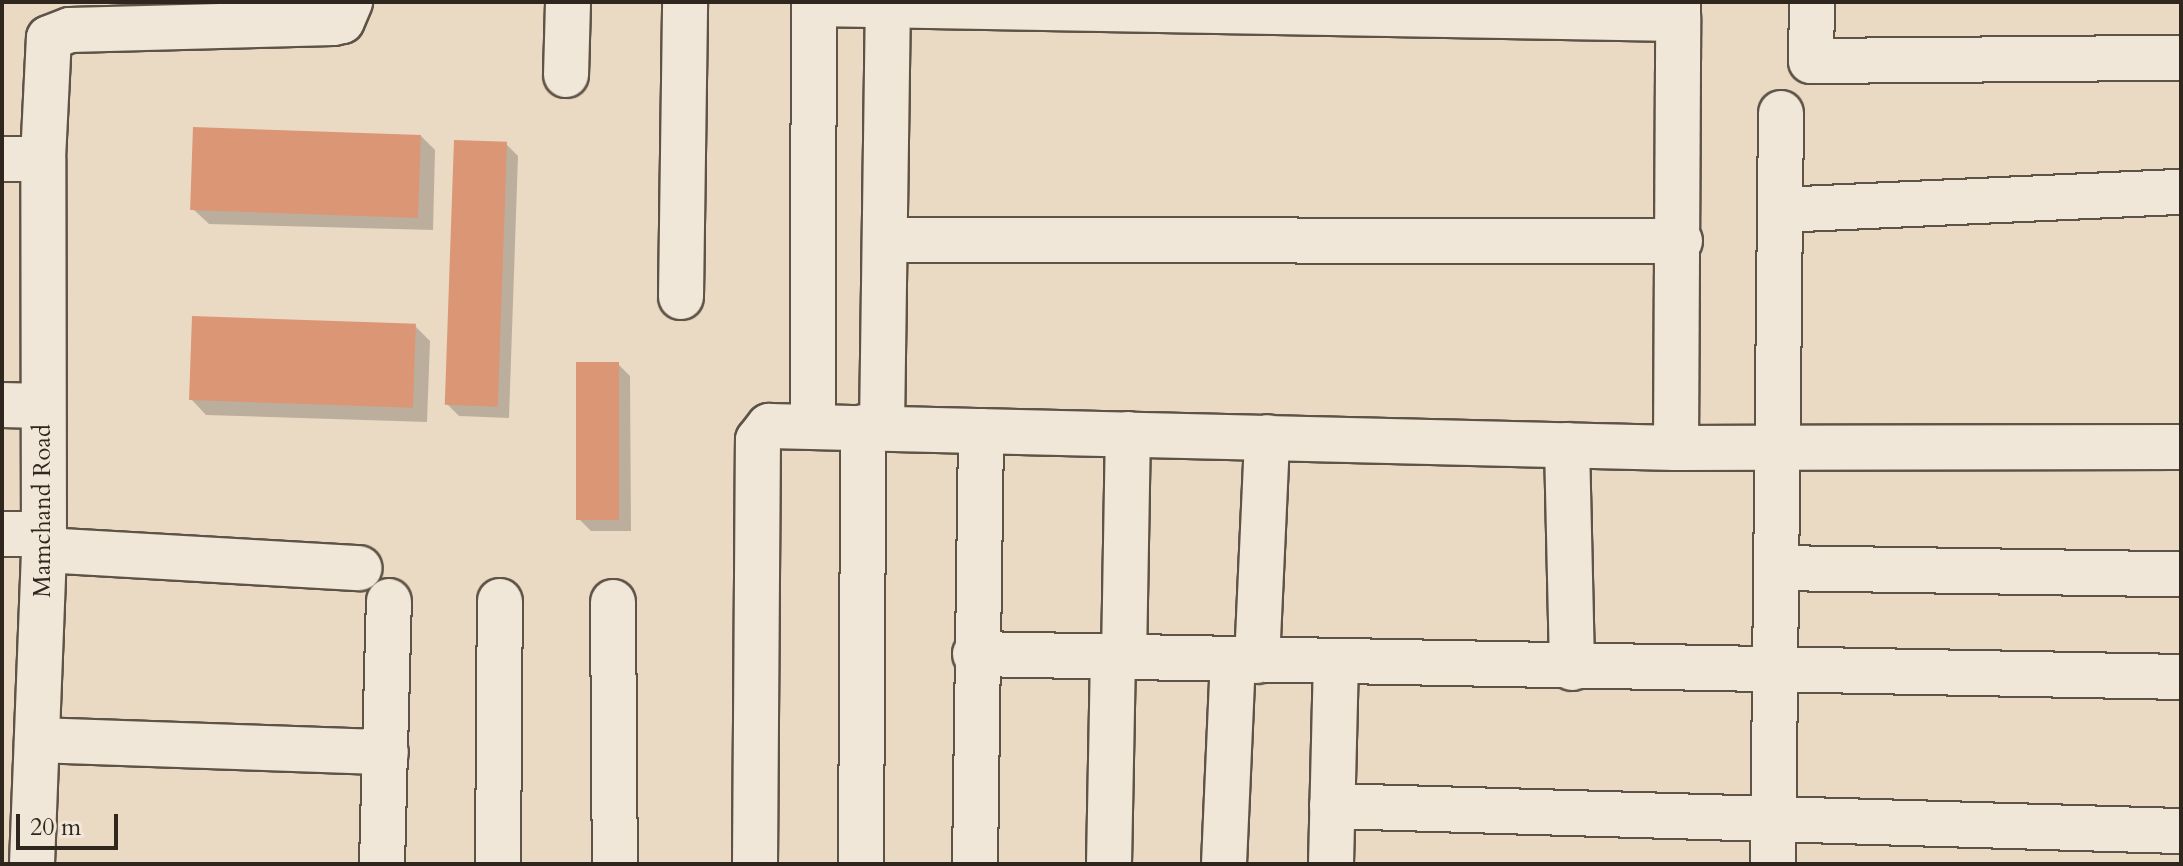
<!DOCTYPE html>
<style>
body{margin:0}
#map{position:relative;width:2183px;height:866px;overflow:hidden;background:#eadac3;font-family:Cardo,serif}
div>[style]{position:absolute}
.shadow>*{inset:0;background:#0003}
.building>*{inset:0;background:#da9675;transform-origin:0 0}
.roads{filter:drop-shadow(2px 0 #5e5347) drop-shadow(-2px 0 #5e5347) drop-shadow(0 2px #5e5347) drop-shadow(0 -2px #5e5347)}
.minor>*{height:44px;margin:-22px;padding:0 22px;transform-origin:22px;border-radius:22px;background:#f1e7d8}
span{translate:-50% -50%;white-space:nowrap;text-align:center;line-height:1.15;-webkit-text-stroke:8px #f1e7d8;paint-order:stroke}
.street-label{font-size:24px;color:#2f261e}
.frame{position:absolute;inset:0;border:4px solid #2f261e;pointer-events:none}
.scale{position:absolute;left:16px;top:814px;width:102px;height:36px;box-sizing:border-box;border:4px solid #2f261e;border-top:0;padding-left:10px;font-size:24px;line-height:28px;white-space:nowrap;color:#2f261e;-webkit-text-stroke:6px #f1e7d8;paint-order:stroke}
</style>
<div id="map">
<div class="shadow">
<div style="clip-path:polygon(420px 135px,435px 150px,433px 230px,209px 224px,193px 209px)"></div>
<div style="clip-path:polygon(506px 144px,518px 156px,509px 418px,459px 416px,447px 404px)"></div>
<div style="clip-path:polygon(415px 326px,430px 341px,427px 422px,206px 415px,191px 399px)"></div>
<div style="clip-path:polygon(618px 364px,630px 376px,631px 531px,591px 531px,579px 519px)"></div>
</div>
<div class="building">
<div style="left:193px;top:127px;width:228px;height:83px;rotate:2deg"></div>
<div style="left:454px;top:140px;width:53px;height:265px;rotate:2deg"></div>
<div style="left:192px;top:316px;width:224px;height:84px;rotate:2deg"></div>
<div style="left:576px;top:362px;width:43px;height:158px"></div>
</div>
<div class="roads">
<div class="minor">
<div style="left:1812px;top:2px;width:59px;rotate:91deg"></div>
<div style="left:1811px;top:61px;width:370px;rotate:-0.5deg"></div>
<div style="left:814px;top:4px;width:864px;rotate:0.99deg"></div>
<div style="left:1678px;top:19px;width:17px;rotate:-90deg"></div>
<div style="left:566px;top:75px;width:73px;rotate:-88.4deg"></div>
<div style="left:2px;top:159px;width:41px"></div>
<div style="left:1780px;top:210px;width:401px;rotate:-2.6deg"></div>
<div style="left:885px;top:240px;width:795px;rotate:0.07deg"></div>
<div style="left:681px;top:297px;width:295px;rotate:-89.2deg"></div>
<div style="left:2px;top:405px;width:41px;rotate:1.4deg"></div>
<div style="left:813px;top:426px;width:424px;rotate:-89.9deg"></div>
<div style="left:882px;top:428px;width:422px;rotate:-89.2deg"></div>
<div style="left:1567px;top:445px;width:223px;rotate:88.7deg"></div>
<div style="left:1676px;top:448px;width:429px;rotate:-89.7deg"></div>
<div style="left:2px;top:534px;width:41px"></div>
<div style="left:44px;top:550px;width:316px;rotate:3.3deg"></div>
<div style="left:1777px;top:568px;width:404px;rotate:0.9deg"></div>
<div style="left:613px;top:602px;width:262px;rotate:89.6deg"></div>
<div style="left:975px;top:654px;width:1206px;rotate:1.09deg"></div>
<div style="left:1124px;top:658px;width:224px;rotate:-89deg"></div>
<div style="left:1257px;top:661px;width:224px;rotate:-87.4deg"></div>
<div style="left:37px;top:740px;width:349px;rotate:2deg"></div>
<div style="left:1332px;top:806px;width:849px;rotate:1.69deg"></div>
<div style="left:32px;top:864px;width:314px;rotate:-87.8deg"></div>
<div style="left:44px;top:550px;width:391px;rotate:-90.1deg"></div>
<div style="left:43px;top:159px;width:121px;rotate:-87.2deg"></div>
<div style="left:49px;top:38px;width:22px;rotate:-21deg"></div>
<div style="left:70px;top:30px;width:263px;rotate:-1.5deg"></div>
<div style="left:333px;top:23px;width:9px;rotate:-13deg"></div>
<div style="left:342px;top:21px;width:21px;rotate:-67deg"></div>
<div style="left:382px;top:864px;width:263px;rotate:-88.5deg"></div>
<div style="left:498px;top:864px;width:263px;rotate:-89.6deg"></div>
<div style="left:755px;top:864px;width:424px;rotate:-89.6deg"></div>
<div style="left:758px;top:440px;width:18px;rotate:-52deg"></div>
<div style="left:769px;top:426px;width:907px;rotate:1.39deg"></div>
<div style="left:1676px;top:448px;width:505px;rotate:-0.11deg"></div>
<div style="left:861px;top:864px;width:437px;rotate:-89.7deg"></div>
<div style="left:975px;top:864px;width:433px;rotate:-89.2deg"></div>
<div style="left:1109px;top:864px;width:206px;rotate:-88.9deg"></div>
<div style="left:1224px;top:864px;width:203px;rotate:-87.5deg"></div>
<div style="left:1331px;top:864px;width:201px;rotate:-88.6deg"></div>
<div style="left:1773px;top:864px;width:751px;rotate:-89.39deg"></div>
</div>
</div>
<div class="street-label">
<span style="left:43px;top:511px;rotate:-90deg">Mamchand Road</span>
</div>
<div class="frame"></div>
<div class="scale">20 m</div>
</div>
